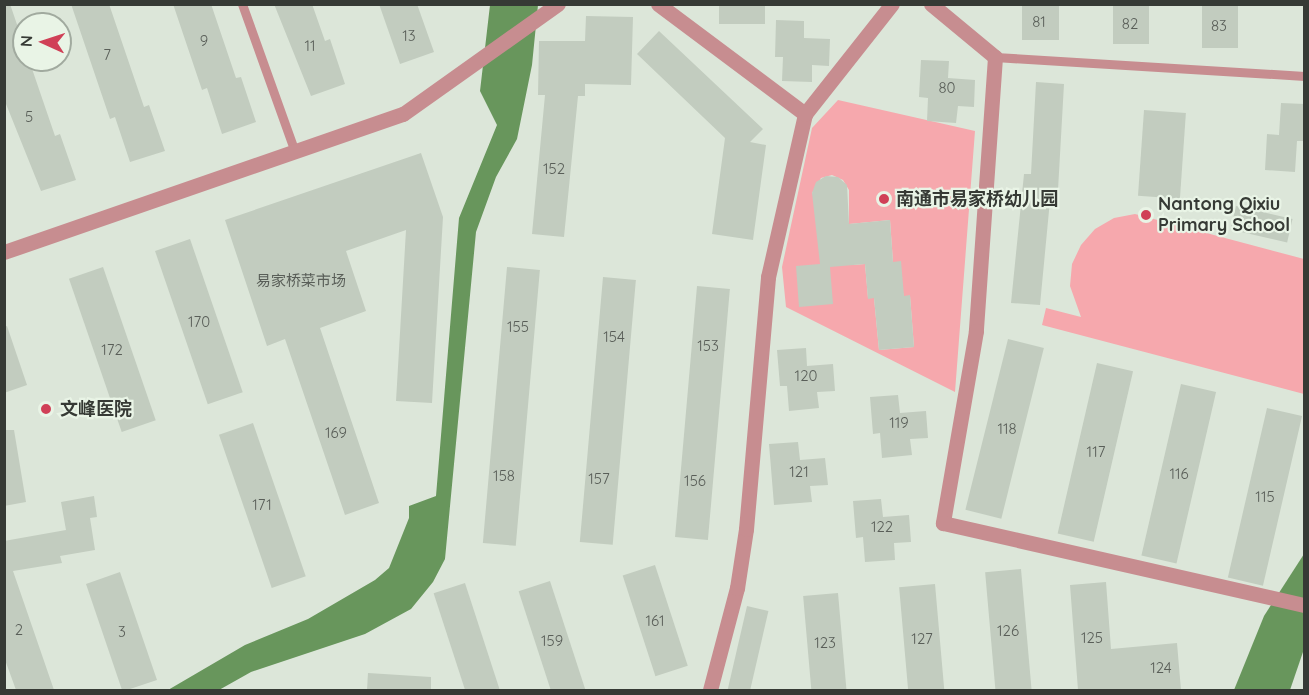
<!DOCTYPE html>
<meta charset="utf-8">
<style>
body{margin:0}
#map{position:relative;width:1309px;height:695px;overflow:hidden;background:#dce6d9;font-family:Quicksand,"Noto Sans SC",sans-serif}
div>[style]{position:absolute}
.green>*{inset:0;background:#f6a8ad}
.water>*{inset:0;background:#68965c}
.building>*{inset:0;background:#c2ccbf;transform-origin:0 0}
.service>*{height:9px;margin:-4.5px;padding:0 4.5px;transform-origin:4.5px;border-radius:4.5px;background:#c78d90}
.minor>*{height:15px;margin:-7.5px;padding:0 7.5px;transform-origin:7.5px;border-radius:7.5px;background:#c78d90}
.dots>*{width:16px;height:16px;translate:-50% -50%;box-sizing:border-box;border:3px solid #e9f4e6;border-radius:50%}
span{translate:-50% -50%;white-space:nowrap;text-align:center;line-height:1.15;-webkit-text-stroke:4.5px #e9f4e6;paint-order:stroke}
.number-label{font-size:15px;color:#595e58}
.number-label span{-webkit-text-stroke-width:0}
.poi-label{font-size:18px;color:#363a35;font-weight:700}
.left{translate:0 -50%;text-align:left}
.frame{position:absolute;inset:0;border:6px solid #363a35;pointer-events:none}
.north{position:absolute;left:12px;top:12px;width:60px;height:60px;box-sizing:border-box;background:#e9f4e6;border:2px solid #a1aa9f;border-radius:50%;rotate:273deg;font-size:16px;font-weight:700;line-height:24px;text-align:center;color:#363a35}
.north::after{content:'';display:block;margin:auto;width:21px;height:27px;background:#d04057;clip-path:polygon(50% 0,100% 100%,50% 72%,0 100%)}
</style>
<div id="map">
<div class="green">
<div style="clip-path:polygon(evenodd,838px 100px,975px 131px,955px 392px,786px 307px,782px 267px,812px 128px,838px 100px,832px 175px,843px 180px,849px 190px,849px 224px,890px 220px,893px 262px,904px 296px,910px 296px,914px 347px,879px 350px,874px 298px,868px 298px,865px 264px,853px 265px,851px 253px,812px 193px,821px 178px,832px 175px)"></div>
<div style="clip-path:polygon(1135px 214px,1304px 259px,1304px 394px,1042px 325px,1046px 308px,1081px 317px,1070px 286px,1072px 264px,1081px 245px,1095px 229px,1114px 218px)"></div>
</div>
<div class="water">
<div style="clip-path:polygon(490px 5px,538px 5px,532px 65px,517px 139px,496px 177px,476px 232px,445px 559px,433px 582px,411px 609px,365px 634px,251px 672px,219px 690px,168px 690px,245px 645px,308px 619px,375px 580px,389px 568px,409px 518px,409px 506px,436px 496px,459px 218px,497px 125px,480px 91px)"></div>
<div style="clip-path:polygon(1304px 554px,1304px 649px,1290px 690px,1234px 690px,1264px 616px)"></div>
</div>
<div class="building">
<div style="clip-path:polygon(4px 4px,10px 4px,24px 45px,24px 60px,29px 60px,55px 136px,60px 134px,76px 180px,41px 191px,4px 99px)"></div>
<div style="clip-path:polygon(71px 4px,109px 4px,144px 107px,149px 105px,165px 151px,130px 162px,115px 117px,110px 119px)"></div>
<div style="clip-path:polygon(173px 4px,211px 4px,236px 78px,241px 77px,256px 122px,222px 134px,207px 88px,202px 90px)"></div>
<div style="clip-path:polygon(274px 4px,312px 4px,325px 41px,330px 39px,345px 84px,311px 96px)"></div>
<div style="clip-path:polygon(379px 4px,417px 4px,434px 52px,400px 64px)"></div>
<div style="left:719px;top:4px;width:46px;height:20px"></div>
<div style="left:1022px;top:4px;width:37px;height:36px"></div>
<div style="left:1113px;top:4px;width:36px;height:40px"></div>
<div style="left:1202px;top:4px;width:36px;height:44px"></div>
<div style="clip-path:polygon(586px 16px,633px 17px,631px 85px,585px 84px,585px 96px,578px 96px,564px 237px,532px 234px,545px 95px,538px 95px,539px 41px,585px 41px)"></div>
<div style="clip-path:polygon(776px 20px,804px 21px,804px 38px,830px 39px,829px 66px,812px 65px,812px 82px,782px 81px,783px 57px,775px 57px)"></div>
<div style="clip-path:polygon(659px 31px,763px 129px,750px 142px,766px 145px,753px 240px,712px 234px,725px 138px,637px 54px)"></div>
<div style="clip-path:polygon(921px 60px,949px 61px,948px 78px,975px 80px,974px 107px,958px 106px,956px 123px,927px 121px,928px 98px,919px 97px)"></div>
<div style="clip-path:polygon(1036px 82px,1064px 84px,1058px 190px,1051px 190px,1040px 305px,1011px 303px,1024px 174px,1031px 174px)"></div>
<div style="clip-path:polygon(1281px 103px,1305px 104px,1305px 141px,1297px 141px,1295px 172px,1265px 170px,1267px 134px,1279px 135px)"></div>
<div style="left:1144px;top:110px;width:42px;height:86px;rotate:4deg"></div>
<div style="clip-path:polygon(421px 153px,443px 217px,432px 403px,396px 401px,406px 230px,346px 251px,366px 311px,320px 328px,379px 503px,345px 515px,285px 339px,267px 346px,225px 220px)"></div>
<div style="clip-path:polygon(826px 176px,838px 177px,847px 185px,849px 224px,890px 220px,893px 262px,901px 261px,904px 296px,910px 295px,914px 347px,879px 350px,874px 298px,868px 299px,865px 264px,830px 267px,833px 304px,799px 307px,796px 266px,820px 264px,812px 193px,816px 182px)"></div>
<div style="left:1236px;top:206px;width:58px;height:24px;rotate:13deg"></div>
<div style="left:190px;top:239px;width:162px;height:37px;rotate:71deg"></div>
<div style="left:103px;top:267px;width:162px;height:36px;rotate:71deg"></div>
<div style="left:507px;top:267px;width:33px;height:277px;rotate:5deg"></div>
<div style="left:603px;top:277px;width:33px;height:266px;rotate:5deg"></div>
<div style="left:697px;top:286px;width:33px;height:252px;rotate:5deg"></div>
<div style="clip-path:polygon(7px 326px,27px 385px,4px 393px,4px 327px)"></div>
<div style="left:1008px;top:339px;width:37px;height:176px;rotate:14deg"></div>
<div style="clip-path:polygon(806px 348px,807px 366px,833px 364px,835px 391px,817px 392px,819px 408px,789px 411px,787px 386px,780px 386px,777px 350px)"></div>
<div style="left:1097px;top:363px;width:37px;height:175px;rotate:13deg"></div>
<div style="left:1181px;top:384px;width:36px;height:176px;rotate:13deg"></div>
<div style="clip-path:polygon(898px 395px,900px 413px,926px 411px,928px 438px,910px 439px,912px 455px,882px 458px,880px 433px,873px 434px,870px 397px)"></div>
<div style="left:1267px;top:408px;width:36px;height:174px;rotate:13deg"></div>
<div style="left:253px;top:423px;width:162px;height:36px;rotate:71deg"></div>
<div style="clip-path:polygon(4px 430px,14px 430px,26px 502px,4px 506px)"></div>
<div style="clip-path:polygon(798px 442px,800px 460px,825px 458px,828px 485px,810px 486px,812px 502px,774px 505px,769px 444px)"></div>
<div style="clip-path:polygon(94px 496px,97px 517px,90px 518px,95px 550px,60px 556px,62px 563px,13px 571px,54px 690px,16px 690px,4px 657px,4px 541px,66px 530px,61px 502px)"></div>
<div style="clip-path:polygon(881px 499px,883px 517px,909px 515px,911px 542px,894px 543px,895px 560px,865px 562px,863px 537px,856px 538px,853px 501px)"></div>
<div style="left:655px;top:565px;width:106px;height:34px;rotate:72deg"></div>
<div style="left:1021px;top:569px;width:121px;height:36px;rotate:85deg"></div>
<div style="clip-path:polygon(120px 572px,157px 680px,127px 690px,122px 690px,86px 584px)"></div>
<div style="left:550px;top:581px;width:115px;height:33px;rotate:72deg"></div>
<div style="clip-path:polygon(1106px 582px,1111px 649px,1177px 643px,1181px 690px,1078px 690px,1070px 585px)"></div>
<div style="left:465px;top:583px;width:112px;height:33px;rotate:72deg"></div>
<div style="left:935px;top:584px;width:106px;height:36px;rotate:85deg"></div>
<div style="left:838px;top:593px;width:97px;height:35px;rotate:85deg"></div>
<div style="left:747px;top:606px;width:22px;height:87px;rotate:13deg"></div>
<div style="clip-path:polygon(368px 673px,431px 677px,431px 690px,367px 690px)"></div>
</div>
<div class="service">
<div style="left:242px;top:4px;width:157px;rotate:70.3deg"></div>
<div style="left:995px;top:57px;width:310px;rotate:3.5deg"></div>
</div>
<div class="minor">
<div style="left:658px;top:4px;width:184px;rotate:36.8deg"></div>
<div style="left:931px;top:4px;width:83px;rotate:39.6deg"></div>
<div style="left:995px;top:57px;width:275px;rotate:94deg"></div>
<div style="left:976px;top:331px;width:195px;rotate:99.8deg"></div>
<div style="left:943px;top:523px;width:370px;rotate:12.8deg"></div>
<div style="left:4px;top:252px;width:422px;rotate:-19.1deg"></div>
<div style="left:403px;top:114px;width:190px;rotate:-35.4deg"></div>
<div style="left:710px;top:690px;width:106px;rotate:-75.2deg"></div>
<div style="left:737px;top:588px;width:60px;rotate:-81.3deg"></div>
<div style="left:746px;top:529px;width:253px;rotate:-85deg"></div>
<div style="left:768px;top:277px;width:167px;rotate:-77.2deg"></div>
<div style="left:805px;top:114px;width:140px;rotate:-51.7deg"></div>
</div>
<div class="dots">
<div style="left:884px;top:199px;background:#d04057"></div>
<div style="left:1146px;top:215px;background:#d04057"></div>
<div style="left:46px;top:409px;background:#d04057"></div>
</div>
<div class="number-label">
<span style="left:1039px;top:22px">81</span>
<span style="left:1130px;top:24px">82</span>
<span style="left:1219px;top:26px">83</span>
<span style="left:409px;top:36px">13</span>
<span style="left:204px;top:41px">9</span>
<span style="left:310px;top:46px">11</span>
<span style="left:107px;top:55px">7</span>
<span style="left:947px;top:88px">80</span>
<span style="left:29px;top:117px">5</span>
<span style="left:554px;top:169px">152</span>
<span style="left:301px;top:281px">易家桥菜市场</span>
<span style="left:199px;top:322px">170</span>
<span style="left:518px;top:327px">155</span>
<span style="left:614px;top:337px">154</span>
<span style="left:708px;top:346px">153</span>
<span style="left:112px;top:350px">172</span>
<span style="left:806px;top:376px">120</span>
<span style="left:899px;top:423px">119</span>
<span style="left:1007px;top:429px">118</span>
<span style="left:336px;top:433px">169</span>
<span style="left:1096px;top:452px">117</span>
<span style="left:799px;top:472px">121</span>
<span style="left:1179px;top:474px">116</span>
<span style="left:504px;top:476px">158</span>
<span style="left:599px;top:479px">157</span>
<span style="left:695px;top:481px">156</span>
<span style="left:1265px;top:497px">115</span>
<span style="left:262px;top:505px">171</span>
<span style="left:882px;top:527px">122</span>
<span style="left:655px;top:621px">161</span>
<span style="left:19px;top:630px">2</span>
<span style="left:1008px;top:631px">126</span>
<span style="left:122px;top:632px">3</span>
<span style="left:1092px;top:638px">125</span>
<span style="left:922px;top:639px">127</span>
<span style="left:552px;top:641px">159</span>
<span style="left:825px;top:643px">123</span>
<span style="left:1161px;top:668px">124</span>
</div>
<div class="poi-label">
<span class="left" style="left:896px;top:199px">南通市易家桥幼儿园</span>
<span class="left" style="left:1158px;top:215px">Nantong Qixiu<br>Primary School</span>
<span class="left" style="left:60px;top:409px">文峰医院</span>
</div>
<div class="frame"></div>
<div class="north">N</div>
</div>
